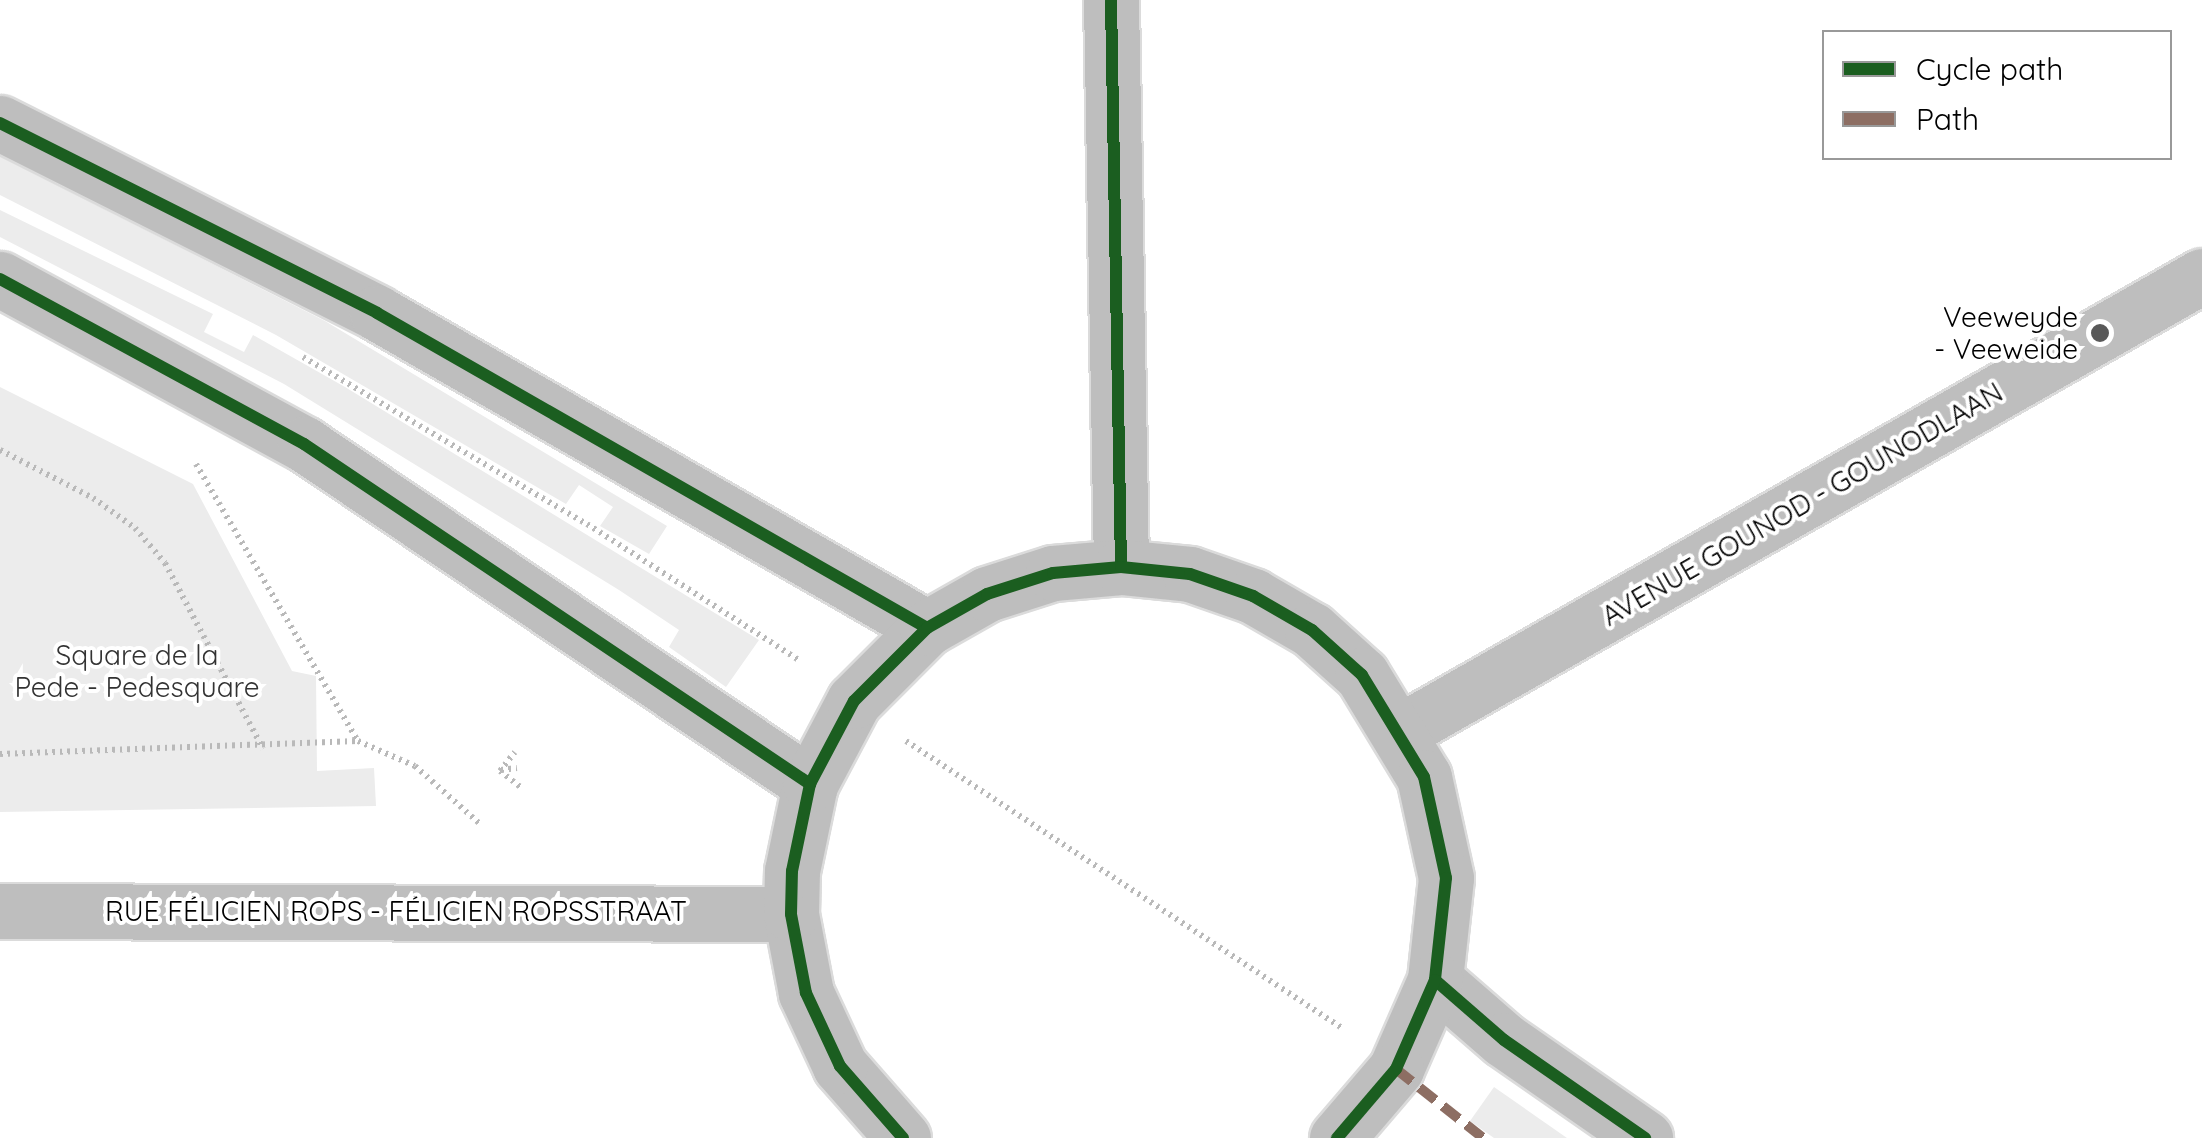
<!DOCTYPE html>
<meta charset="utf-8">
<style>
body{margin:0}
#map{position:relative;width:2202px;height:1138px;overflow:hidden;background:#fff;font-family:Quicksand,sans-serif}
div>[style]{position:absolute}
.green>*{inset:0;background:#ececec}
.path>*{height:6px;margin-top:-3px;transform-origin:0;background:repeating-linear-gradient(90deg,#b9b9b9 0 2.5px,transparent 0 7.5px)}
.roads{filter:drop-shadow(2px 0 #dbdbdb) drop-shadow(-2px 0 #dbdbdb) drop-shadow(0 2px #dbdbdb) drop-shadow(0 -2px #dbdbdb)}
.minor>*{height:55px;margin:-27.5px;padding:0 27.5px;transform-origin:27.5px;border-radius:27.5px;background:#bebebe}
.major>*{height:55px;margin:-27.5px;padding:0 27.5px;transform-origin:27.5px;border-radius:27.5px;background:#bebebe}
.quiet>*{height:10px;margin-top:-5px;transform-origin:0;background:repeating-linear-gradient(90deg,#8d6e63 0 20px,transparent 0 30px)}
.cycleway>*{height:12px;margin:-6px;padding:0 6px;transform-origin:6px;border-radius:6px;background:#1b5e20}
.dots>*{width:28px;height:28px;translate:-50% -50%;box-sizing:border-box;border:5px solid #fff;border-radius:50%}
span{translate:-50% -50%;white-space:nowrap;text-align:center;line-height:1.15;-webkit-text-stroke:8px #fff;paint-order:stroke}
.poi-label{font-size:28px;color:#000}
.right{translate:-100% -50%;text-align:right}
.street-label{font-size:28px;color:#000}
.park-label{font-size:28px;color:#333}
.legend{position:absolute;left:1822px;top:30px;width:350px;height:130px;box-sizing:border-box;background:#fff;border:2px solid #999;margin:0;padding:12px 18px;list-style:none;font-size:30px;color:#000}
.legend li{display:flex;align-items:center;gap:20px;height:50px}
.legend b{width:50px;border:2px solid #999}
</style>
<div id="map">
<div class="green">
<div style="clip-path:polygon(0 156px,325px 321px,667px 526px,649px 554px,600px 526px,613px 507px,579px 485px,566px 504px,276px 335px,0 195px)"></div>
<div style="clip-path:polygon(0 210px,213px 314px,204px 332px,244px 352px,253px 335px,345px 387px,759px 640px,726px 687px,669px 647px,679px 630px,619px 590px,284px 384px,0 237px)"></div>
<div style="clip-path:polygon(0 387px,193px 484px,292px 671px,316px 676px,317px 771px,374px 768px,376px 806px,0 812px)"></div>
<div style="clip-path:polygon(1494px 1087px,1567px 1138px,1494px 1138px,1470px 1121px)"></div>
</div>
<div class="path">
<div style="left:303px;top:357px;width:329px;rotate:30.5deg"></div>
<div style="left:587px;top:524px;width:253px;rotate:32.7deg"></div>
<div style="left:0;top:450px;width:105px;rotate:27.3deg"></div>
<div style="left:93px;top:498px;width:52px;rotate:35.5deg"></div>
<div style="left:135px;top:528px;width:46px;rotate:49.4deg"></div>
<div style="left:165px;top:563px;width:210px;rotate:62.2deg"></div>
<div style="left:196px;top:464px;width:321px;rotate:59.7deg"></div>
<div style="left:906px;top:741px;width:522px;rotate:33.36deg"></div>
<div style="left:0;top:754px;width:358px;rotate:-2.1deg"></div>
<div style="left:358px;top:741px;width:62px;rotate:23.7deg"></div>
<div style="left:415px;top:766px;width:87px;rotate:41.7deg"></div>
<div style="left:501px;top:770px;width:16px;rotate:-7deg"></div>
<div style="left:500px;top:771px;width:29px;rotate:38deg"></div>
<div style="left:500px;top:771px;width:24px;rotate:-52deg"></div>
</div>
<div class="roads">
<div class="minor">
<div style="left:1111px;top:0;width:567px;rotate:88.99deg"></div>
<div style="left:1401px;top:731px;width:921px;rotate:-29.6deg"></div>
<div style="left:0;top:911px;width:791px;rotate:0.22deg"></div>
</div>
<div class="major">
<div style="left:0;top:123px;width:422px;rotate:26.7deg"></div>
<div style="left:377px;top:313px;width:634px;rotate:29.8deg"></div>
<div style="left:0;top:279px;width:346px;rotate:28.5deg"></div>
<div style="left:304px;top:444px;width:610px;rotate:33.9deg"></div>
<div style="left:1435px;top:980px;width:91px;rotate:41deg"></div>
<div style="left:1504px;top:1040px;width:172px;rotate:34.8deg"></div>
<div style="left:903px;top:1138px;width:96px;rotate:-131.2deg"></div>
<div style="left:840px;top:1066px;width:81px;rotate:-115deg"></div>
<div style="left:806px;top:993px;width:80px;rotate:-100.8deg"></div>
<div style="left:791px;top:914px;width:43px;rotate:-88.7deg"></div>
<div style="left:792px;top:871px;width:89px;rotate:-78.3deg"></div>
<div style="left:810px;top:784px;width:94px;rotate:-62.1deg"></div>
<div style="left:854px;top:701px;width:103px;rotate:-45deg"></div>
<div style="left:927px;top:628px;width:69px;rotate:-29.5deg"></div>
<div style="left:987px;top:594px;width:69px;rotate:-17.7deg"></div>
<div style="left:1053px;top:573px;width:68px;rotate:-5deg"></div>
<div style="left:1121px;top:567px;width:69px;rotate:5.8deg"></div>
<div style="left:1190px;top:574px;width:67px;rotate:19.2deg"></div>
<div style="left:1253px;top:596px;width:68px;rotate:30deg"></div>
<div style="left:1312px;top:630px;width:67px;rotate:42deg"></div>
<div style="left:1362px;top:675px;width:119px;rotate:58.7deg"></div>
<div style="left:1424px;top:777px;width:103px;rotate:77.7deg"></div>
<div style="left:1446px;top:878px;width:103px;rotate:96.2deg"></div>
<div style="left:1435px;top:980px;width:97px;rotate:113.7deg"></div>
<div style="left:1396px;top:1069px;width:91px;rotate:130.5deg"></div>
</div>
</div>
<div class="quiet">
<div style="left:1396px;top:1069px;width:111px;rotate:38.4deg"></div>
</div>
<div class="cycleway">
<div style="left:1111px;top:0;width:567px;rotate:88.99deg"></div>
<div style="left:0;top:123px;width:422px;rotate:26.7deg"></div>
<div style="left:377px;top:313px;width:634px;rotate:29.8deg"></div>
<div style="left:0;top:279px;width:346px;rotate:28.5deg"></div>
<div style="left:304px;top:444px;width:610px;rotate:33.9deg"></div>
<div style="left:1435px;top:980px;width:91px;rotate:41deg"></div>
<div style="left:1504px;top:1040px;width:172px;rotate:34.8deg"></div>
<div style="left:903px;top:1138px;width:96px;rotate:-131.2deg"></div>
<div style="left:840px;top:1066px;width:81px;rotate:-115deg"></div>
<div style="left:806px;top:993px;width:80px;rotate:-100.8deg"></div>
<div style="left:791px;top:914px;width:43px;rotate:-88.7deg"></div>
<div style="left:792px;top:871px;width:89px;rotate:-78.3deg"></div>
<div style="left:810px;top:784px;width:94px;rotate:-62.1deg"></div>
<div style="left:854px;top:701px;width:103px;rotate:-45deg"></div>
<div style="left:927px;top:628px;width:69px;rotate:-29.5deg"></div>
<div style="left:987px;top:594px;width:69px;rotate:-17.7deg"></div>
<div style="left:1053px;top:573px;width:68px;rotate:-5deg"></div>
<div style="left:1121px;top:567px;width:69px;rotate:5.8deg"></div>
<div style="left:1190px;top:574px;width:67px;rotate:19.2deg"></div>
<div style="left:1253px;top:596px;width:68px;rotate:30deg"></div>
<div style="left:1312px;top:630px;width:67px;rotate:42deg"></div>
<div style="left:1362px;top:675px;width:119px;rotate:58.7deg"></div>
<div style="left:1424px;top:777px;width:103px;rotate:77.7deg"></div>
<div style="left:1446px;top:878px;width:103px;rotate:96.2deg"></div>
<div style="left:1435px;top:980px;width:97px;rotate:113.7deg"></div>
<div style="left:1396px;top:1069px;width:91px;rotate:130.5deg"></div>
</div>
<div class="dots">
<div style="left:2100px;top:333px;background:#595959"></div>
</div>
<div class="poi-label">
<span class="right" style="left:2078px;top:333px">Veeweyde<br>- Veeweide</span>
</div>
<div class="street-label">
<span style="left:1802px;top:504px;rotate:-30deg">AVENUE GOUNOD - GOUNODLAAN</span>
<span style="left:396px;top:911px">RUE FÉLICIEN ROPS - FÉLICIEN ROPSSTRAAT</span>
</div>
<div class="park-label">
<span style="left:137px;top:671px">Square de la<br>Pede - Pedesquare</span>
</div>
<ul class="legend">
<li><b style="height:12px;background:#1b5e20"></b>Cycle path</li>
<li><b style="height:12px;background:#8d6e63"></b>Path</li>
</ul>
</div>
